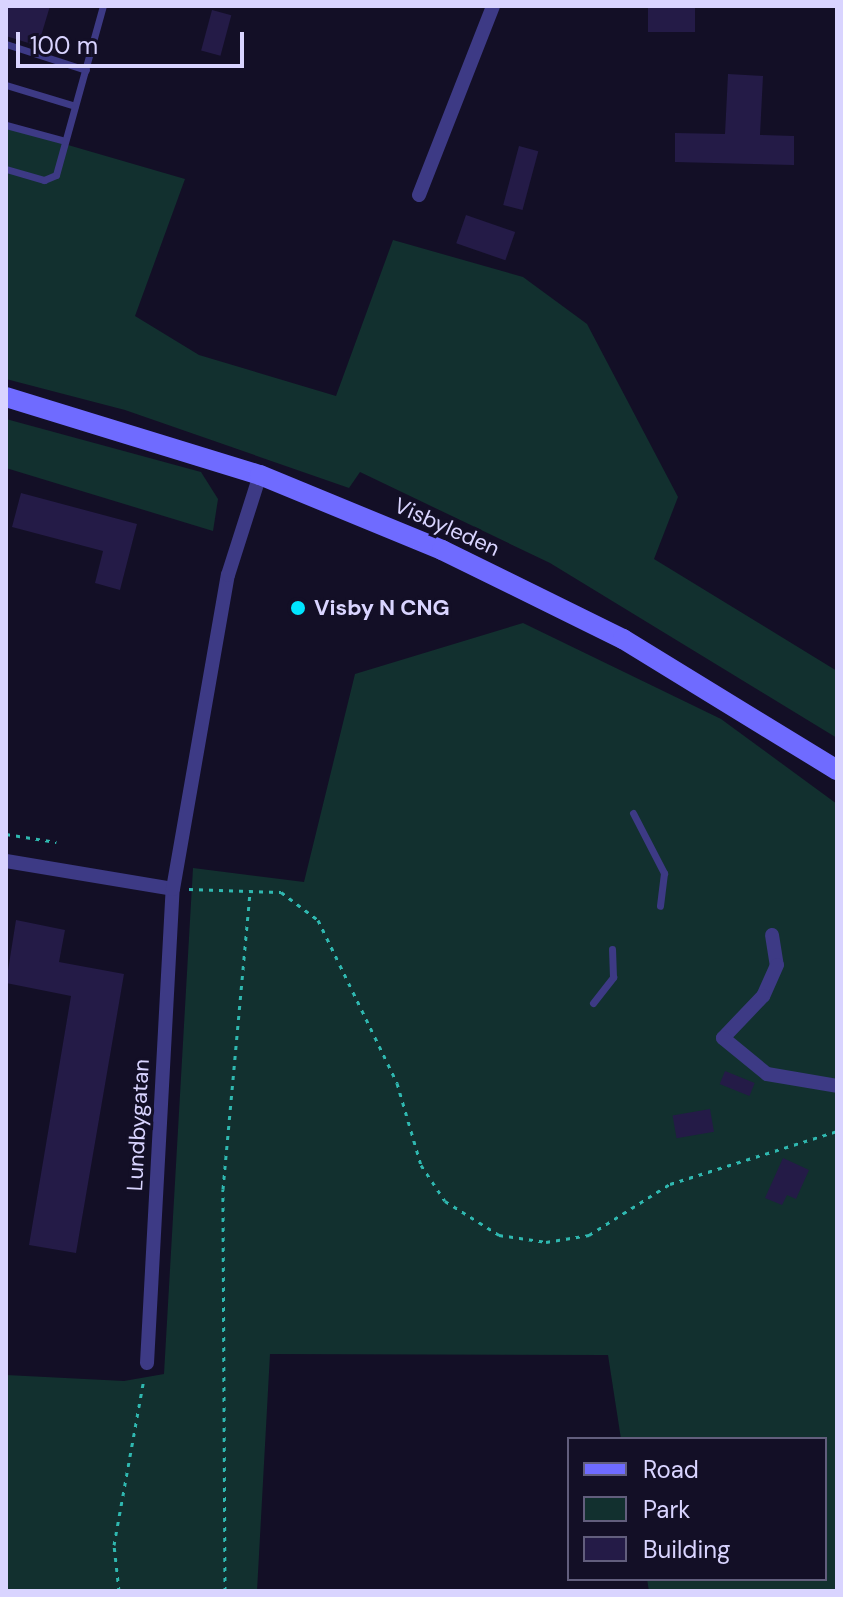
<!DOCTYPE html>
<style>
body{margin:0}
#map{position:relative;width:843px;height:1597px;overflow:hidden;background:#130f26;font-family:"DM Sans",sans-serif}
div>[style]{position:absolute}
.green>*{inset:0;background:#12302f}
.building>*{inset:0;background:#241b47;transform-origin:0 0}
.path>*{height:3px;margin-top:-1.5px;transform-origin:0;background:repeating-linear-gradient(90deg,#2fb8b0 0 4px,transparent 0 10px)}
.service>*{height:7px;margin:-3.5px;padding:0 3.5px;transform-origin:3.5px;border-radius:3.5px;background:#3d3a85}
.minor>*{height:14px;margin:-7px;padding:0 7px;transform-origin:7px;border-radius:7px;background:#3d3a85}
.secondary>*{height:20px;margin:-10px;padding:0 10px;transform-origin:10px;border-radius:10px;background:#6f6bff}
.dots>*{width:22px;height:22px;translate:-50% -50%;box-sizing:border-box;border:4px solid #130f26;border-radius:50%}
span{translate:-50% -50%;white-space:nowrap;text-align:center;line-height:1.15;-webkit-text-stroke:6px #130f26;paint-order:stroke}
.street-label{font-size:22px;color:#d9d4ff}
.poi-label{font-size:22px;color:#d9d4ff;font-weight:700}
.left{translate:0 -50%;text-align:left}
.frame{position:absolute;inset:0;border:8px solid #d9d4ff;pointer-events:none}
.legend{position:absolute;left:567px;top:1437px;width:260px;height:144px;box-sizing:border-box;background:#130f26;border:2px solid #625e7d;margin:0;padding:10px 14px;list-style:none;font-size:24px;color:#d9d4ff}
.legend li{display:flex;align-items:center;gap:16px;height:40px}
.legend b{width:40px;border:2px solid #625e7d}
.scale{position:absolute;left:16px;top:32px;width:228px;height:36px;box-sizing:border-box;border:4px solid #d9d4ff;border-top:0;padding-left:10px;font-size:24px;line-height:28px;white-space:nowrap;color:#d9d4ff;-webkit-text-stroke:6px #130f26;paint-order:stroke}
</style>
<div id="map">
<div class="green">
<div style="clip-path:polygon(6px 127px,185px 179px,135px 316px,199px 355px,336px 396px,393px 240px,523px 277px,587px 324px,678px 497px,654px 559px,837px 671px,837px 738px,550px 563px,360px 472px,349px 488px,125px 410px,6px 379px)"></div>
<div style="clip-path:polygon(6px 419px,201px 472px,218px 499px,213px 531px,6px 468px)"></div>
<div style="clip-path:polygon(523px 623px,721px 719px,837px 804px,837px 1591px,649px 1591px,647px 1579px,825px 1579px,825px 1439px,621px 1439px,608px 1355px,270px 1354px,257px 1591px,6px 1591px,6px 1375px,124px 1381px,164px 1374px,193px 868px,304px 882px,355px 674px)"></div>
</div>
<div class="building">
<div style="clip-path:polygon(6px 6px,50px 6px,38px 46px,6px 36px)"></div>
<div style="left:648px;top:6px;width:47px;height:26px"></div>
<div style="left:212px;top:10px;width:20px;height:42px;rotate:15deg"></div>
<div style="clip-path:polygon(728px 74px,763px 76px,760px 135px,794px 136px,794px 165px,675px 162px,675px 133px,725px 134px)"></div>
<div style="left:519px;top:146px;width:20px;height:61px;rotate:15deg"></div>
<div style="left:466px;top:215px;width:52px;height:30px;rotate:19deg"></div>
<div style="clip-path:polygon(21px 493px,137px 524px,120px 590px,95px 583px,103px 551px,12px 527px)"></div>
<div style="clip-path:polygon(16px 920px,65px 930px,59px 962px,124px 974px,76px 1253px,29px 1245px,71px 996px,6px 983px)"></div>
<div style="left:725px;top:1071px;width:32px;height:14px;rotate:22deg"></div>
<div style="left:710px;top:1109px;width:23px;height:38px;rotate:80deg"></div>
<div style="clip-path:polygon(783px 1158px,809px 1170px,796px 1199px,787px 1195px,782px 1205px,765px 1198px)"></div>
</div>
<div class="path">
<div style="left:6px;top:834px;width:51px;rotate:9.1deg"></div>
<div style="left:189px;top:889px;width:92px;rotate:1.9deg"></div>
<div style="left:281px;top:892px;width:46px;rotate:37.1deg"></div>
<div style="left:318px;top:920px;width:181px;rotate:64.1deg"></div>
<div style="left:397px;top:1083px;width:85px;rotate:73.7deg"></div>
<div style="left:421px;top:1165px;width:43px;rotate:56.3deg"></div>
<div style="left:445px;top:1201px;width:64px;rotate:32.2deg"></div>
<div style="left:499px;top:1235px;width:48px;rotate:8.5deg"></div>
<div style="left:546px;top:1242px;width:44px;rotate:-9.2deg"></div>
<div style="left:589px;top:1235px;width:96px;rotate:-32.2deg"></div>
<div style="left:670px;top:1184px;width:175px;rotate:-17.6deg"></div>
<div style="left:119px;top:1591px;width:46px;rotate:-96.2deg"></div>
<div style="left:114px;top:1545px;width:170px;rotate:-79.8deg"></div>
<div style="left:225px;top:1591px;width:402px;rotate:-90.3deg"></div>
<div style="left:223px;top:1189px;width:300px;rotate:-84.8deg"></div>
</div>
<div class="service">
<div style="left:6px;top:44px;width:84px;rotate:18deg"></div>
<div style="left:6px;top:85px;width:72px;rotate:16.9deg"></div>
<div style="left:6px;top:125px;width:61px;rotate:15.2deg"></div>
<div style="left:6px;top:169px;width:40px;rotate:16deg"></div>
<div style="left:44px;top:180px;width:13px;rotate:-23deg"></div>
<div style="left:56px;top:175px;width:175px;rotate:-74.5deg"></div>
<div style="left:633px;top:813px;width:68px;rotate:62.7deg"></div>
<div style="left:664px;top:873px;width:33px;rotate:97deg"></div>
<div style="left:593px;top:1003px;width:33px;rotate:-52deg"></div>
<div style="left:613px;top:977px;width:28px;rotate:-92deg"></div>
</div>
<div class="minor">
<div style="left:419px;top:195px;width:203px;rotate:-68.6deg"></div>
<div style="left:6px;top:861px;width:169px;rotate:9.5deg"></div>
<div style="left:772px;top:935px;width:30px;rotate:81deg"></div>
<div style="left:777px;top:965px;width:34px;rotate:114deg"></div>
<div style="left:763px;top:996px;width:58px;rotate:133.6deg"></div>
<div style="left:723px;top:1038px;width:57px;rotate:39.3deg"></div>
<div style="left:767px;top:1074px;width:71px;rotate:9.7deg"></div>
<div style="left:147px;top:1363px;width:475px;rotate:-86.9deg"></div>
<div style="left:173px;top:889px;width:319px;rotate:-80.1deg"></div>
<div style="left:228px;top:575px;width:105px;rotate:-72.3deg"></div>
</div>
<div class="secondary">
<div style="left:6px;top:397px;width:266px;rotate:17.1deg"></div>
<div style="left:260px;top:475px;width:197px;rotate:22.4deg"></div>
<div style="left:442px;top:550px;width:202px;rotate:26.2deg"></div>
<div style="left:623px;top:639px;width:251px;rotate:31.5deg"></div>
</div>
<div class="dots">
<div style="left:298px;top:608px;background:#00e5ff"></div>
</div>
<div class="street-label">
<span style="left:447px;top:527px;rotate:24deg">Visbyleden</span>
<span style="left:138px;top:1125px;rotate:-87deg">Lundbygatan</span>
</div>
<div class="poi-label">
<span class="left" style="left:314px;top:608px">Visby N CNG</span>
</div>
<div class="frame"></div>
<ul class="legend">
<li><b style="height:10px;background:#6f6bff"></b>Road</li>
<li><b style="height:22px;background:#12302f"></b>Park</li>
<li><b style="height:22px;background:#241b47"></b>Building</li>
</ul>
<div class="scale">100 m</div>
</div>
